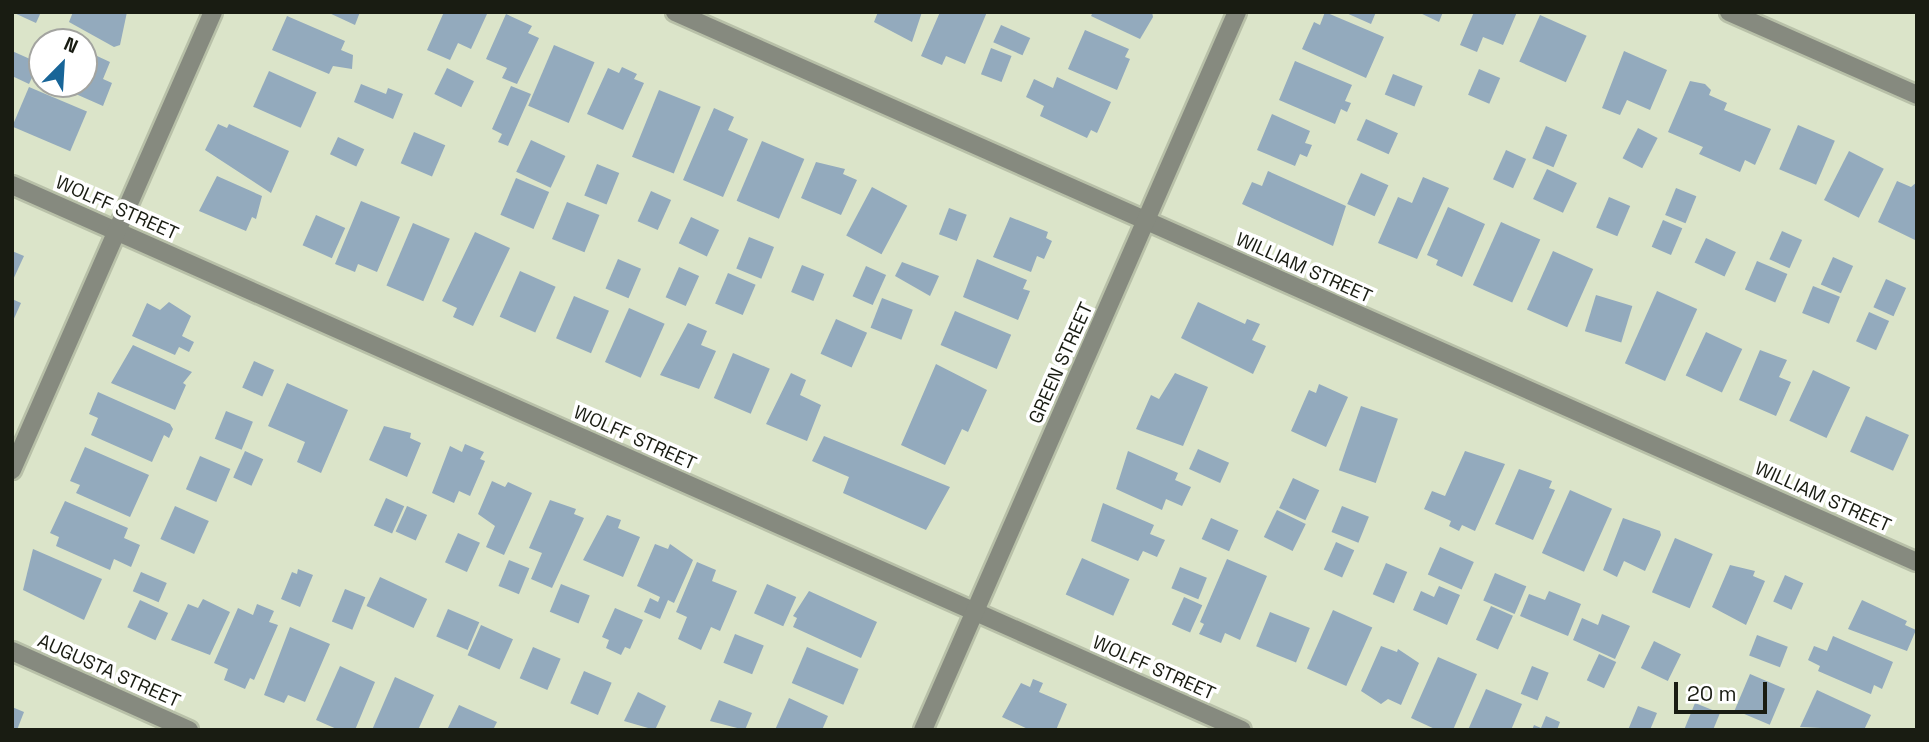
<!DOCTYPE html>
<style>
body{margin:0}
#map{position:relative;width:1929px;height:742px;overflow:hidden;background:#dbe4c9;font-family:"Space Grotesk",sans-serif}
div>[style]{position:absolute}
.building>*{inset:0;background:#93aabd;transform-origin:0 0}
.roads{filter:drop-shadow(2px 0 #b8c0a8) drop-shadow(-2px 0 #b8c0a8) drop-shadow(0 2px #b8c0a8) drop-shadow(0 -2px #b8c0a8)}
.street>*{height:18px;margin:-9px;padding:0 9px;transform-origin:9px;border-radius:9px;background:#868a7f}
span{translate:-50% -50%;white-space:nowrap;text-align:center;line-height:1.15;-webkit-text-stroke:7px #fff;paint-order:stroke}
.street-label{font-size:19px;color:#191c12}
.frame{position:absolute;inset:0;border:14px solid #191c12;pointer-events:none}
.north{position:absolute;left:28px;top:28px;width:70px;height:70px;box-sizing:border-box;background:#fff;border:2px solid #a3a4a0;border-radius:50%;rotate:24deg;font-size:19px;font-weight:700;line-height:28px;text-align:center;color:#191c12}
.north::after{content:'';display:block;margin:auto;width:24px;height:32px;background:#186598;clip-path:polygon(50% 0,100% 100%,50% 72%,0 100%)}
.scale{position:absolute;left:1674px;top:682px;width:93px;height:32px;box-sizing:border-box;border:4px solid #191c12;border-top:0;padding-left:9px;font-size:21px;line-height:24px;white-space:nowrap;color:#191c12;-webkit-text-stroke:5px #fff;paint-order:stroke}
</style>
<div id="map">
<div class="building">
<div style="clip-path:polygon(12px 12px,41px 12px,36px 23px)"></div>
<div style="clip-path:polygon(73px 12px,127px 12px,120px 45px,114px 47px,69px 22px)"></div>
<div style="clip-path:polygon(327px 12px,360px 12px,355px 25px)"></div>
<div style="clip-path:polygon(444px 12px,487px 14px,471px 49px,458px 43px,450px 60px,427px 50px)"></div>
<div style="clip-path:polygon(878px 12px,922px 12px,912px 42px,874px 22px)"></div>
<div style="clip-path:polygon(940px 12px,987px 12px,965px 64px,946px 56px,942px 65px,921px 56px)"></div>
<div style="clip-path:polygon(1093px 12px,1152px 12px,1153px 17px,1140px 39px,1091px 16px)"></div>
<div style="clip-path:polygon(1325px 12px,1384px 37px,1366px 78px,1302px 49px,1314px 22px,1320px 25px)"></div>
<div style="clip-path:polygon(1344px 12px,1376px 12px,1371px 24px)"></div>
<div style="clip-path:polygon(1418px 12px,1443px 12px,1439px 22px)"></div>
<div style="clip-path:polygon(1474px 12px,1517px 12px,1503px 45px,1483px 37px,1477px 52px,1460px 45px)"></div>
<div style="clip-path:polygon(506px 14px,532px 26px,528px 33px,539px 38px,517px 84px,502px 78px,507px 68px,486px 59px)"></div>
<div style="left:1540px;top:15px;width:51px;height:51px;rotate:24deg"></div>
<div style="clip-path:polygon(287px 16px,345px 41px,341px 50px,353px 55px,352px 69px,333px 66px,329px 74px,272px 50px)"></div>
<div style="left:1001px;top:25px;width:32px;height:19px;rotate:24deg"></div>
<div style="clip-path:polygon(1085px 30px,1129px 49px,1125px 57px,1130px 59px,1117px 90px,1068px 69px)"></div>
<div style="left:554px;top:45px;width:44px;height:66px;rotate:23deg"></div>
<div style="left:991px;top:48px;width:22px;height:28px;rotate:21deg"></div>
<div style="clip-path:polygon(84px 50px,110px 62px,103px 79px,112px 83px,103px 106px,53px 84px,84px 84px)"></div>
<div style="clip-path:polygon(12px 51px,39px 63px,29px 84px,12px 76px)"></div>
<div style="clip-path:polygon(1624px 51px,1667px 70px,1650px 110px,1627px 100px,1620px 115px,1602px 108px)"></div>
<div style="clip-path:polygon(1295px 61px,1352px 85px,1345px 101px,1351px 103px,1347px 112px,1341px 109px,1335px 124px,1279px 100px)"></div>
<div style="clip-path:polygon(622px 67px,637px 74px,634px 79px,644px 83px,623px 130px,587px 114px,608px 68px,619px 73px)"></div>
<div style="left:447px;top:68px;width:30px;height:29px;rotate:26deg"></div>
<div style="left:1479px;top:69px;width:23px;height:28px;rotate:23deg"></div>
<div style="left:269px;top:71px;width:52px;height:39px;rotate:24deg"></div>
<div style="left:1393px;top:74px;width:32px;height:22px;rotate:22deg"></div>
<div style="clip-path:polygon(1057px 77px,1111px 102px,1097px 133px,1091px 130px,1087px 138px,1040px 116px,1044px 106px,1026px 97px,1034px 79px,1053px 88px)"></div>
<div style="clip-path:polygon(1690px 81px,1705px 84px,1711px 90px,1709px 95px,1727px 103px,1724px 110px,1771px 129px,1755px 165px,1745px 160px,1740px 172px,1699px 154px,1703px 147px,1668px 132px)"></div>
<div style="clip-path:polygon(361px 84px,386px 94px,388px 88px,403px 94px,393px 119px,354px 102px)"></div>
<div style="clip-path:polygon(511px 86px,531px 94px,508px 146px,498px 142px,502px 134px,492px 129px)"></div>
<div style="left:29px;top:87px;width:63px;height:43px;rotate:23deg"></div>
<div style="left:659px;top:90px;width:45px;height:72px;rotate:22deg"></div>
<div style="clip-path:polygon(714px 108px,734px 117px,728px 130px,748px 139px,723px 197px,683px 180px)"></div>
<div style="clip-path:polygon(1272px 114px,1310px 131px,1305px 143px,1312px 145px,1307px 157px,1300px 154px,1295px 166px,1257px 150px)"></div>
<div style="left:1366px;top:119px;width:35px;height:23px;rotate:24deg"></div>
<div style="clip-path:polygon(218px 124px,227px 128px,229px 124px,289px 151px,271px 193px,205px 150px)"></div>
<div style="left:1798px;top:125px;width:40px;height:48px;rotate:23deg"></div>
<div style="left:1546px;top:126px;width:23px;height:35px;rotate:23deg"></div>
<div style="left:1638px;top:128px;width:22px;height:34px;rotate:27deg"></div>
<div style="left:414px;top:132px;width:34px;height:34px;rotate:23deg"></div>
<div style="left:338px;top:137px;width:29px;height:19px;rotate:25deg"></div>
<div style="left:531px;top:140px;width:38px;height:35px;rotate:25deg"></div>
<div style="left:762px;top:141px;width:46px;height:65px;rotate:23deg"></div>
<div style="left:1506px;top:150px;width:22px;height:32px;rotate:24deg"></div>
<div style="left:1849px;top:151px;width:39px;height:55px;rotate:27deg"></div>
<div style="clip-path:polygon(816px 162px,845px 169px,843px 174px,857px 180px,841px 215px,801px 198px)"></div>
<div style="left:597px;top:164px;width:24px;height:34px;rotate:22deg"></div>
<div style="left:1547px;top:169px;width:33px;height:33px;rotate:25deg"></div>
<div style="clip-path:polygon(1268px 171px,1346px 206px,1333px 246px,1242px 204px,1252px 182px,1262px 186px)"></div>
<div style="left:1361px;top:173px;width:30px;height:34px;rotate:24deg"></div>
<div style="clip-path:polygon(217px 176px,262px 196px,256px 219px,252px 217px,246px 231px,199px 211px)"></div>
<div style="clip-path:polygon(1423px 177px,1449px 188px,1417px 259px,1378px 243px,1398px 197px,1412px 203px)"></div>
<div style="left:516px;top:178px;width:36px;height:40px;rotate:23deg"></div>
<div style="clip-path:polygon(1897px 181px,1911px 187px,1917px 182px,1915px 240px,1878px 222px)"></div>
<div style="left:872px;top:187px;width:40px;height:55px;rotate:28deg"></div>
<div style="left:1676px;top:188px;width:22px;height:29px;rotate:22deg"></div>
<div style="left:651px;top:191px;width:22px;height:33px;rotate:24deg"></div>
<div style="left:1609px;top:197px;width:23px;height:33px;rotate:23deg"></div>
<div style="clip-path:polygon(361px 201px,400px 217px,377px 272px,358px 264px,355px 272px,335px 264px)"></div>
<div style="left:567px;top:202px;width:35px;height:40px;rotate:22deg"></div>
<div style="clip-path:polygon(1448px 207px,1485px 224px,1462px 277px,1436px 265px,1438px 260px,1427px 255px)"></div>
<div style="left:949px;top:208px;width:19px;height:28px;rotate:21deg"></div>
<div style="left:316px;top:215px;width:32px;height:33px;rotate:24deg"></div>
<div style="left:691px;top:217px;width:31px;height:29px;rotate:25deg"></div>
<div style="clip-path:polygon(1010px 217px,1048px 232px,1046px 238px,1052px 241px,1044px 259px,1037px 256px,1031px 272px,993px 257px)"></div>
<div style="left:1663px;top:220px;width:21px;height:29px;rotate:23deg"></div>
<div style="left:1501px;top:222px;width:43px;height:69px;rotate:24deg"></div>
<div style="left:413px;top:223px;width:40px;height:68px;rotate:23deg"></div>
<div style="left:1782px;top:231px;width:22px;height:31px;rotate:24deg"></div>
<div style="clip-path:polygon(475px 232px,510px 248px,473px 326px,453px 317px,457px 308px,442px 301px)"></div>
<div style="left:749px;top:237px;width:27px;height:34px;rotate:22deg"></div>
<div style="left:1706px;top:238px;width:33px;height:27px;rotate:25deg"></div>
<div style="clip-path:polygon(12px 251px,24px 256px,12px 282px)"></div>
<div style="left:1553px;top:251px;width:44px;height:64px;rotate:24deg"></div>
<div style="left:1833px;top:257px;width:22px;height:30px;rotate:24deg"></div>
<div style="left:618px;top:259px;width:25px;height:32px;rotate:23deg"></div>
<div style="clip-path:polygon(977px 259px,1027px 280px,1023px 289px,1030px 291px,1018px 320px,963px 297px)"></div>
<div style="left:1757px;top:261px;width:33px;height:31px;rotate:23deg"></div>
<div style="clip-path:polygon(902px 262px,939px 276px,930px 296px,895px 276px)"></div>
<div style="left:802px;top:265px;width:24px;height:29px;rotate:22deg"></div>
<div style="left:866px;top:266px;width:22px;height:33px;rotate:24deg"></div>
<div style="left:679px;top:267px;width:22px;height:33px;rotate:24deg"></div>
<div style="left:520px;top:271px;width:39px;height:50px;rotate:24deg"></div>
<div style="left:728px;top:273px;width:30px;height:33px;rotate:23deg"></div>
<div style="left:1886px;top:279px;width:22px;height:31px;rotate:24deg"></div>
<div style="left:1813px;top:286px;width:29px;height:29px;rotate:22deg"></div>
<div style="left:1657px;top:291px;width:44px;height:79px;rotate:24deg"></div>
<div style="left:1596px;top:295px;width:38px;height:38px;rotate:17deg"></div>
<div style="left:574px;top:296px;width:38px;height:46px;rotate:23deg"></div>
<div style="left:882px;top:298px;width:33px;height:32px;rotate:21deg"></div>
<div style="clip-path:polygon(12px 299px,21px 303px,12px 323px)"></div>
<div style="clip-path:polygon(169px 302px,191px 316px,182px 336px,194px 342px,189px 352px,179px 347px,175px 355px,132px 336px,147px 303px,160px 310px)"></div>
<div style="clip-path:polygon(1198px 302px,1245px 324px,1247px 319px,1260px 324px,1252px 340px,1266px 346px,1253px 374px,1181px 338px)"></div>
<div style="left:629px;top:308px;width:39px;height:59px;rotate:24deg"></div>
<div style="left:955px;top:311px;width:61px;height:37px;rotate:23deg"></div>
<div style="left:1869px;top:312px;width:22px;height:32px;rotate:24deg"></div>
<div style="left:836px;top:319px;width:34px;height:38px;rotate:24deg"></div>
<div style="clip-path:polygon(688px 323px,707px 331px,701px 345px,716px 351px,699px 389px,660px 375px)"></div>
<div style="left:1706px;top:332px;width:40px;height:48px;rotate:25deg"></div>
<div style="clip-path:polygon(133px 345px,192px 372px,183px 383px,186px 385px,175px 410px,111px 383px)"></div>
<div style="clip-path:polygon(1760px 350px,1787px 360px,1779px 377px,1791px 382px,1776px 416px,1739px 400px)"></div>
<div style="left:733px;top:353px;width:40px;height:49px;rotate:23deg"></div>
<div style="left:254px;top:361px;width:22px;height:29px;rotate:24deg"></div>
<div style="clip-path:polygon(936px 364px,987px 390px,968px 432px,962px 429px,945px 465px,901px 445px)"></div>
<div style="left:1813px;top:370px;width:41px;height:56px;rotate:25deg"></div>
<div style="clip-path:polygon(791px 373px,806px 380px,800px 395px,821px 405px,807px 441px,766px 424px)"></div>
<div style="clip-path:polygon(1175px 373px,1208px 387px,1183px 446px,1136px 429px,1151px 395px,1159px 399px)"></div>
<div style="clip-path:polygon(287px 383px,348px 410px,321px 473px,297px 462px,305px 442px,268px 426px)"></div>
<div style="clip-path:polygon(1319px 384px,1348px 397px,1326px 447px,1291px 431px,1309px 390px,1316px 393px)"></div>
<div style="clip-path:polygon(98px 392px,170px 424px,173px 429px,169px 438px,164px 435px,152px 462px,91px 435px,98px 418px,89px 414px)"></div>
<div style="left:1361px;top:406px;width:39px;height:68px;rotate:19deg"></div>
<div style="left:226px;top:411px;width:29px;height:30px;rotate:22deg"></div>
<div style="left:1866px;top:416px;width:47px;height:39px;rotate:24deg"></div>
<div style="clip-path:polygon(384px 426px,411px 433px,410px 438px,421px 443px,407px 477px,369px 460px)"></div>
<div style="clip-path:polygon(824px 436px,950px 487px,926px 530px,843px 493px,849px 477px,812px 461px)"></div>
<div style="clip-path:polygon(465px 444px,484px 452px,480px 459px,485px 461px,470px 496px,459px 491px,454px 503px,432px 493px,450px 446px,462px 452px)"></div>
<div style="clip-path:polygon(85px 447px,149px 475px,130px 517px,76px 493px,80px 485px,70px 481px)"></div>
<div style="left:1198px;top:449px;width:34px;height:22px;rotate:24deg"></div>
<div style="left:245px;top:451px;width:20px;height:29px;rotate:24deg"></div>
<div style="clip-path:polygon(1128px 451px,1178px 473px,1175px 480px,1191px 487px,1182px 506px,1166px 499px,1162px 510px,1116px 489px)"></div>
<div style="clip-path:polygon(1465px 451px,1505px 464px,1475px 531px,1462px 525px,1459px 531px,1449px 526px,1451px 521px,1424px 509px,1432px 491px,1445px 496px)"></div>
<div style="left:200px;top:456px;width:33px;height:36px;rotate:23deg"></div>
<div style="clip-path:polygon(1519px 469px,1552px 481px,1549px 488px,1555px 490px,1533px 540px,1495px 524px)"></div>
<div style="left:1293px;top:478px;width:29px;height:33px;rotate:25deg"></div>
<div style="clip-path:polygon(492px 481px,505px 487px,508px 482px,532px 493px,504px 555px,486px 547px,495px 526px,478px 514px)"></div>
<div style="left:1570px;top:490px;width:46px;height:69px;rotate:24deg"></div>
<div style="left:386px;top:498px;width:20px;height:30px;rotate:24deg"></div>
<div style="clip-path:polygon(550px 500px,576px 509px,574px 514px,584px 518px,552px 588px,531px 579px,542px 553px,529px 548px)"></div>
<div style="clip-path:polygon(65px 501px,128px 528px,124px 538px,140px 545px,131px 567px,114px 559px,110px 570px,56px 546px,59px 537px,50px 533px)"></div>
<div style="clip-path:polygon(1103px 503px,1154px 525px,1150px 534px,1165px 540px,1157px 557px,1143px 551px,1138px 561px,1091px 541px)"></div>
<div style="left:175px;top:506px;width:37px;height:36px;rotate:24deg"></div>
<div style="left:407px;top:506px;width:22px;height:28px;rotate:24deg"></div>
<div style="left:1342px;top:506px;width:29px;height:28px;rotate:22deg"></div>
<div style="left:1277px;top:510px;width:32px;height:30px;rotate:26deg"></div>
<div style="clip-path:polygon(607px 515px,621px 520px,618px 528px,640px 537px,623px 577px,583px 560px)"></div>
<div style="left:1211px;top:518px;width:30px;height:23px;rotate:24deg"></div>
<div style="clip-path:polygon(1623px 518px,1660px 531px,1661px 535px,1645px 571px,1624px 561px,1617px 577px,1603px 570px)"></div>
<div style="left:458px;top:533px;width:24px;height:32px;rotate:24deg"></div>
<div style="left:1675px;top:538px;width:41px;height:59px;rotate:23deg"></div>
<div style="left:1336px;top:542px;width:20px;height:30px;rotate:24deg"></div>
<div style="clip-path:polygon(655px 544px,668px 549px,670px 544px,693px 560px,674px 603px,668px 600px,660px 619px,644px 612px,650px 598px,658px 602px,660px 597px,637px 586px)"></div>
<div style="left:1440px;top:547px;width:37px;height:30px;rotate:24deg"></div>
<div style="clip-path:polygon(33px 549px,102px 579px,84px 620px,23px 590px)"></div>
<div style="left:1082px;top:558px;width:52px;height:40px;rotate:24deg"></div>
<div style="clip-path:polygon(1227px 559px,1267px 576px,1240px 640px,1225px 633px,1221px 643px,1199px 634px,1204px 624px,1200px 622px)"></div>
<div style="left:509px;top:560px;width:22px;height:28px;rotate:22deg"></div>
<div style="clip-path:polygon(697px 562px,716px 570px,712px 581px,737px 591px,720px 631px,711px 627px,701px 650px,678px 639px,687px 617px,676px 612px)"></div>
<div style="left:1386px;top:563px;width:23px;height:34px;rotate:23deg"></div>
<div style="clip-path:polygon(1730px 565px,1755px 571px,1753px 576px,1765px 581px,1746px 625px,1712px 607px)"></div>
<div style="left:1180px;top:567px;width:29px;height:23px;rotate:22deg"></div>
<div style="clip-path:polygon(298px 569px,313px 575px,300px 607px,281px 599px,292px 572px,297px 574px)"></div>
<div style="left:141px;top:572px;width:28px;height:21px;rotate:23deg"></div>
<div style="left:1495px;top:573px;width:34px;height:30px;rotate:23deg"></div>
<div style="left:1785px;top:575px;width:20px;height:29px;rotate:24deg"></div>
<div style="left:380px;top:577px;width:52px;height:32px;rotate:25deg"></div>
<div style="left:561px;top:584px;width:31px;height:30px;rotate:22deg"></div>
<div style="left:767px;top:584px;width:32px;height:32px;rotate:24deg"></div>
<div style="clip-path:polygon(1439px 586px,1460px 595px,1447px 625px,1413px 610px,1421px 591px,1434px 597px)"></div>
<div style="left:345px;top:589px;width:22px;height:35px;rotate:22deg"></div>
<div style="clip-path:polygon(809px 591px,877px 622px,861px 658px,793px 627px,797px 618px,793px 616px)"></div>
<div style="clip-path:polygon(1549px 591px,1581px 604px,1568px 636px,1520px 616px,1529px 594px,1545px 600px)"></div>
<div style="left:1184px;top:597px;width:20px;height:30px;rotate:24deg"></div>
<div style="clip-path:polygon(203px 599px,230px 612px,210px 655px,171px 640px,188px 604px,198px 608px)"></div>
<div style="left:140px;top:600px;width:31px;height:30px;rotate:25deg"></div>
<div style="clip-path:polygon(1862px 600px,1907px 621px,1905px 625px,1916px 630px,1907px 651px,1848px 629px)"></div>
<div style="clip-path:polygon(257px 604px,274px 611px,269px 622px,278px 625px,254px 680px,250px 678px,245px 689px,224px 680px,228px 669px,214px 663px,238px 608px,253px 615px)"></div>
<div style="left:1491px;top:606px;width:24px;height:37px;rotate:24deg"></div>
<div style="clip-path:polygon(615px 608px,643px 620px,630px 649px,625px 647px,621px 655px,606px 648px,609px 640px,602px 637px)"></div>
<div style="left:448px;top:609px;width:34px;height:30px;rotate:23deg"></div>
<div style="left:1333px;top:610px;width:43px;height:64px;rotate:24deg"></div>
<div style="left:1270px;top:612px;width:43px;height:37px;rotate:22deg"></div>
<div style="clip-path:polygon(1602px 614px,1630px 626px,1615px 659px,1573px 640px,1582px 618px,1598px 625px)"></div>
<div style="left:481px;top:625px;width:35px;height:33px;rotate:24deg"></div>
<div style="clip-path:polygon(290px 627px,330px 644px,305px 702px,288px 695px,284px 703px,264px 695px)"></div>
<div style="left:735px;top:634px;width:31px;height:31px;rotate:22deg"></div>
<div style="left:1757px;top:635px;width:33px;height:22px;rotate:21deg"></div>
<div style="clip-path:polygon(1833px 636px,1893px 662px,1882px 689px,1874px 685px,1871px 694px,1818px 671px,1820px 666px,1808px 660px,1814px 646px,1827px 651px)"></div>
<div style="left:1654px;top:641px;width:30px;height:30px;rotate:26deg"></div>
<div style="clip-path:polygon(1381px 646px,1397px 652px,1398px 649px,1419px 663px,1401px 705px,1388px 699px,1381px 704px,1361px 691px)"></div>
<div style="left:533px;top:647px;width:30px;height:34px;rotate:23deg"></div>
<div style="left:807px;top:647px;width:56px;height:39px;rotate:23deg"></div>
<div style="left:1599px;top:654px;width:19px;height:29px;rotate:25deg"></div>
<div style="clip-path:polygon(1438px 657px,1477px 674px,1453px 730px,1437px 730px,1411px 718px)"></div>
<div style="clip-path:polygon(340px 666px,375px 682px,355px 730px,339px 730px,316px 720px)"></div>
<div style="left:1532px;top:666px;width:18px;height:30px;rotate:22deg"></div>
<div style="left:584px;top:671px;width:30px;height:35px;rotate:23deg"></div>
<div style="left:1750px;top:674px;width:38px;height:39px;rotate:23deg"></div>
<div style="clip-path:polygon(395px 677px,434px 695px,418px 730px,372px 730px)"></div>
<div style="clip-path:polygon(1033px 679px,1043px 683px,1039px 692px,1067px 704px,1056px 730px,1030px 730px,1002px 717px,1021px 683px,1030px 687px)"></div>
<div style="clip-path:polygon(1486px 689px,1522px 704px,1511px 730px,1468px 730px)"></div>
<div style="clip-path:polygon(1817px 690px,1871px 715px,1864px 730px,1800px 727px)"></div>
<div style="clip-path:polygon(638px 692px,666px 706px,655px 730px,624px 721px)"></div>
<div style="clip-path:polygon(789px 698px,828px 716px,822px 730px,775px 730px)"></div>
<div style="clip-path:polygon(719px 700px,752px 713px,745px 730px,710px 721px)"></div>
<div style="clip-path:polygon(1695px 703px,1720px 713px,1713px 730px,1684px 730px)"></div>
<div style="clip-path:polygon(459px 705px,497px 722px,493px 730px,447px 730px)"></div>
<div style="clip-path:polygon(1638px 706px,1657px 713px,1650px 730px,1628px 730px)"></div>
<div style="clip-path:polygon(12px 707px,24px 712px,17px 730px,12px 730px)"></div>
<div style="clip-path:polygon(1546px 716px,1560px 722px,1557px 730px,1532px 730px,1534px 725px,1541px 728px)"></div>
</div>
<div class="roads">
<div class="street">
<div style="left:675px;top:12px;width:1358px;rotate:23.89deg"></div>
<div style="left:1729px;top:12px;width:206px;rotate:23.8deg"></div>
<div style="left:12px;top:185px;width:1345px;rotate:23.9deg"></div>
<div style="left:12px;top:470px;width:500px;rotate:-66.31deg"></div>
<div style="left:12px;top:651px;width:194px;rotate:24.1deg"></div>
<div style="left:923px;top:730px;width:784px;rotate:-66.38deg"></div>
</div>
</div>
<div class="street-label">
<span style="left:117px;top:208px;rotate:24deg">WOLFF STREET</span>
<span style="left:1304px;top:268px;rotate:24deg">WILLIAM STREET</span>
<span style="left:1061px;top:363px;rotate:-66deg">GREEN STREET</span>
<span style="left:635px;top:438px;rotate:24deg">WOLFF STREET</span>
<span style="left:1823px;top:497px;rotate:24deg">WILLIAM STREET</span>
<span style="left:1154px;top:668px;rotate:24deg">WOLFF STREET</span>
<span style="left:109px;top:671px;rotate:24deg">AUGUSTA STREET</span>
</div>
<div class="frame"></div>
<div class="north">N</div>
<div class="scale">20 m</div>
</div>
